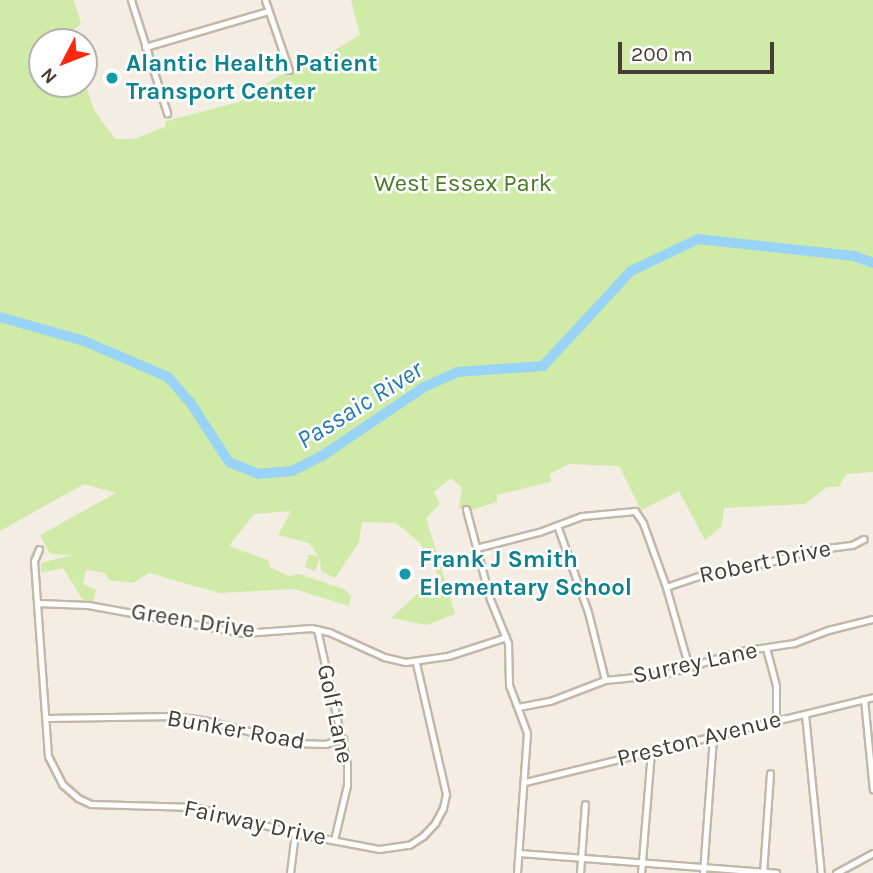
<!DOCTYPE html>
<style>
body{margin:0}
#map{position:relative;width:873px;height:873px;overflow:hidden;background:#f3ede3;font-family:Karla,sans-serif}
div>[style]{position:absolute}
.green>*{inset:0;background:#d0eba8}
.river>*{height:10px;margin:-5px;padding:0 5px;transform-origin:5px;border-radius:5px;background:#99d4f6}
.roads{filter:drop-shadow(2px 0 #c2b8a8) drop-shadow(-2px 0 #c2b8a8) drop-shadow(0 2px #c2b8a8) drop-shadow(0 -2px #c2b8a8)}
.street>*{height:5px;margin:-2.5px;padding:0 2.5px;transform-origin:2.5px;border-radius:2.5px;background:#fff}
.dots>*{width:19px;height:19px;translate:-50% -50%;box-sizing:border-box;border:4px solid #fff;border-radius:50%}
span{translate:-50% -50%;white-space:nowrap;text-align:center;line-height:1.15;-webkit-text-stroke:5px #fff;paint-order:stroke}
.culture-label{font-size:24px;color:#0d838f;font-weight:700}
.left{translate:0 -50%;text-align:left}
.park-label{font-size:24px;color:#487b22}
.street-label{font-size:24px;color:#453d33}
.water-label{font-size:26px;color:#237bb1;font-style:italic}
.north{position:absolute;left:28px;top:28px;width:70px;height:70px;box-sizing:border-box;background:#fff;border:2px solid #b5b1ad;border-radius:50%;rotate:228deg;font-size:19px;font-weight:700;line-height:28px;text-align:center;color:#453d33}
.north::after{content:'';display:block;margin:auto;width:24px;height:32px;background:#ff270e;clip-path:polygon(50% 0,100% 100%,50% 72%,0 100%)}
.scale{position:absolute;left:618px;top:42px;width:156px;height:32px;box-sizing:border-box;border:4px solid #453d33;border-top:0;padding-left:9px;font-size:21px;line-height:24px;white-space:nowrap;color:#453d33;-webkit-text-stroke:5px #fff;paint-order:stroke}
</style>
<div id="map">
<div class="green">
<div style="clip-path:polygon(0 0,74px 0,81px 24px,69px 33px,72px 42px,42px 42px,42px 84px,84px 84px,84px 80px,94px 110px,115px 139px,134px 139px,165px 127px,166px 121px,239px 102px,280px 75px,303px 69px,360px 35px,351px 0,873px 0,873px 472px,846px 474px,839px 487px,827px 487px,805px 504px,724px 508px,722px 526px,705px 540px,679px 491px,641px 510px,619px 466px,569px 464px,550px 474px,551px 482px,497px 495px,497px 502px,468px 511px,459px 508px,462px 488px,451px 478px,434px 492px,440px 504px,426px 518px,455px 614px,427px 625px,391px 618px,438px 575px,420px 543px,396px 523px,362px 522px,359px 542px,335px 578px,321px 571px,320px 558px,315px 571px,305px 567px,309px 554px,319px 557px,309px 543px,278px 535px,291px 511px,254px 514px,229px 546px,268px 560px,270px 567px,289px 576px,299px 574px,344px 589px,351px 596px,349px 606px,294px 589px,219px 593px,149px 573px,133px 583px,109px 580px,105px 573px,86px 570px,83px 584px,96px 590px,93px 603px,82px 599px,63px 568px,41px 573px,41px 563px,72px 555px,50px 554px,40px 535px,116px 493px,84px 484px,0 531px)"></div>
</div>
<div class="river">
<div style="left:0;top:317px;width:87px;rotate:15.9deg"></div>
<div style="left:84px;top:341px;width:91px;rotate:23.2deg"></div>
<div style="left:168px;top:377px;width:33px;rotate:49deg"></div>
<div style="left:190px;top:402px;width:72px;rotate:57deg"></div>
<div style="left:229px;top:462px;width:31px;rotate:22deg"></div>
<div style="left:258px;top:474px;width:34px;rotate:-5deg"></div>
<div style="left:292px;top:471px;width:34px;rotate:-27deg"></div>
<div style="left:322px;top:456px;width:123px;rotate:-34.1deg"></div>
<div style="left:424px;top:387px;width:36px;rotate:-24deg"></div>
<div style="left:457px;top:372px;width:86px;rotate:-4deg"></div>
<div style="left:543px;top:366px;width:129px;rotate:-47.2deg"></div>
<div style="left:631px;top:271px;width:74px;rotate:-25.5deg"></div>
<div style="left:698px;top:239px;width:157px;rotate:6.2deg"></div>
<div style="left:854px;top:256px;width:20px;rotate:20deg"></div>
</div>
<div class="roads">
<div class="street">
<div style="left:131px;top:0;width:119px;rotate:72.3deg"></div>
<div style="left:265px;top:0;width:74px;rotate:71.1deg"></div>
<div style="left:145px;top:47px;width:128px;rotate:-16.3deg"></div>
<div style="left:466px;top:509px;width:93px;rotate:75.1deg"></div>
<div style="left:490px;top:599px;width:48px;rotate:67.8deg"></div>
<div style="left:508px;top:643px;width:42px;rotate:88.6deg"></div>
<div style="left:509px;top:685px;width:51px;rotate:69.4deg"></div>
<div style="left:527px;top:733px;width:140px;rotate:94.1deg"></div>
<div style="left:557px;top:525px;width:92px;rotate:70.4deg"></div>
<div style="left:588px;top:612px;width:70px;rotate:76deg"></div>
<div style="left:476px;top:548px;width:65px;rotate:-14.3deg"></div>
<div style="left:539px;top:532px;width:46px;rotate:-20.4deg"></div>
<div style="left:582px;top:516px;width:53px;rotate:-5.4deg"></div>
<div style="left:635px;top:511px;width:14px;rotate:56deg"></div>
<div style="left:643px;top:523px;width:68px;rotate:70.2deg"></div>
<div style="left:666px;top:587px;width:84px;rotate:74.1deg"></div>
<div style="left:39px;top:549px;width:13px;rotate:113deg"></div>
<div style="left:34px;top:561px;width:196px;rotate:85.9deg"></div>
<div style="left:48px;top:756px;width:31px;rotate:63deg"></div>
<div style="left:62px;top:784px;width:21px;rotate:41deg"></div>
<div style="left:78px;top:798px;width:14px;rotate:25deg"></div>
<div style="left:91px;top:804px;width:103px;rotate:1.7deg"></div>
<div style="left:194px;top:807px;width:104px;rotate:14.4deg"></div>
<div style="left:295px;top:833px;width:86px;rotate:10.8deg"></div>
<div style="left:379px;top:849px;width:30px;rotate:-8deg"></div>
<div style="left:409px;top:845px;width:17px;rotate:-33deg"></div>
<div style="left:423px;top:836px;width:18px;rotate:-47deg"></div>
<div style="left:435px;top:823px;width:17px;rotate:-62deg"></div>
<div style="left:443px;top:808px;width:14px;rotate:-78deg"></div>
<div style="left:446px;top:794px;width:134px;rotate:-102.9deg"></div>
<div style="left:666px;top:587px;width:40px;rotate:-18.9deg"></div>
<div style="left:704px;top:574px;width:63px;rotate:-10.1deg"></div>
<div style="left:766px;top:563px;width:47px;rotate:-16.1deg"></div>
<div style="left:811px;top:550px;width:41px;rotate:-7deg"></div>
<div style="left:852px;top:545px;width:13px;rotate:-27deg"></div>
<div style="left:38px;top:603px;width:50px;rotate:2.3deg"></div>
<div style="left:88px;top:605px;width:158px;rotate:10.2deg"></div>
<div style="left:244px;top:633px;width:67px;rotate:-4.3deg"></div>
<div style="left:311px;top:628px;width:18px;rotate:13deg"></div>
<div style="left:329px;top:632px;width:60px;rotate:24.4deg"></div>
<div style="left:384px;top:657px;width:22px;rotate:13deg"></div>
<div style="left:405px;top:662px;width:43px;rotate:-7.9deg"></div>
<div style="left:448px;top:656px;width:61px;rotate:-18.1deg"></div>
<div style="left:317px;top:629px;width:138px;rotate:77.5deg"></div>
<div style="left:347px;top:764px;width:21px;rotate:90deg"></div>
<div style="left:347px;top:785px;width:57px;rotate:103.3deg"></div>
<div style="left:766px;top:648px;width:39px;rotate:75deg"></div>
<div style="left:776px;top:686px;width:34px;rotate:90deg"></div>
<div style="left:864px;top:699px;width:91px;rotate:84.4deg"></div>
<div style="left:518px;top:707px;width:33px;rotate:-11deg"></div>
<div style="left:550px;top:701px;width:59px;rotate:-20.9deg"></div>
<div style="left:605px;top:680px;width:60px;rotate:-5.7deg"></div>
<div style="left:665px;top:674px;width:79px;rotate:-16.8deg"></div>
<div style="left:741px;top:651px;width:54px;rotate:-8.6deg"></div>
<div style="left:794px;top:643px;width:36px;rotate:-21deg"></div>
<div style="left:828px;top:630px;width:45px;rotate:-14deg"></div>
<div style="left:805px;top:714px;width:160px;rotate:84.3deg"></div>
<div style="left:46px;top:718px;width:128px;rotate:-0.9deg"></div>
<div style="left:174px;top:716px;width:29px;rotate:8deg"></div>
<div style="left:203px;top:720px;width:97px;rotate:13.7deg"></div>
<div style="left:297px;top:743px;width:28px;rotate:2deg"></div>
<div style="left:325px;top:744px;width:19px;rotate:-16deg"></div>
<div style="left:525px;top:782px;width:358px;rotate:-13.7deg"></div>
<div style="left:519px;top:853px;width:258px;rotate:4.4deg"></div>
<div style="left:290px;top:873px;width:40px;rotate:-82.9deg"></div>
<div style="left:580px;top:873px;width:69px;rotate:-85.9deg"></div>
<div style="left:641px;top:873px;width:121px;rotate:-85.3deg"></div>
<div style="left:703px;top:873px;width:136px;rotate:-85.8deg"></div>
<div style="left:763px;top:873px;width:100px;rotate:-86deg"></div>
<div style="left:836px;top:873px;width:42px;rotate:-28.4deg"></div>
</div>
</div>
<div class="dots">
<div style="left:112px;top:78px;background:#0f9aa8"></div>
<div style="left:405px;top:574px;background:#0f9aa8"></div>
</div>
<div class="culture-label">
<span class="left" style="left:126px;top:78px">Alantic Health Patient<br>Transport Center</span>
<span class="left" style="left:419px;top:574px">Frank J Smith<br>Elementary School</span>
</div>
<div class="park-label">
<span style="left:463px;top:184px">West Essex Park</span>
</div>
<div class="street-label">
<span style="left:765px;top:562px;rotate:-12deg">Robert Drive</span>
<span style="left:193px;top:621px;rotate:9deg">Green Drive</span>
<span style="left:695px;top:663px;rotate:-12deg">Surrey Lane</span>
<span style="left:335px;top:714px;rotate:78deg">Golf Lane</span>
<span style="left:236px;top:730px;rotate:10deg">Bunker Road</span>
<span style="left:699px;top:739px;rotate:-14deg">Preston Avenue</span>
<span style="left:255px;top:823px;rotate:12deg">Fairway Drive</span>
</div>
<div class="water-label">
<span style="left:360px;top:405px;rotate:-32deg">Passaic River</span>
</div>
<div class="north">N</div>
<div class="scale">200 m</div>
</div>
